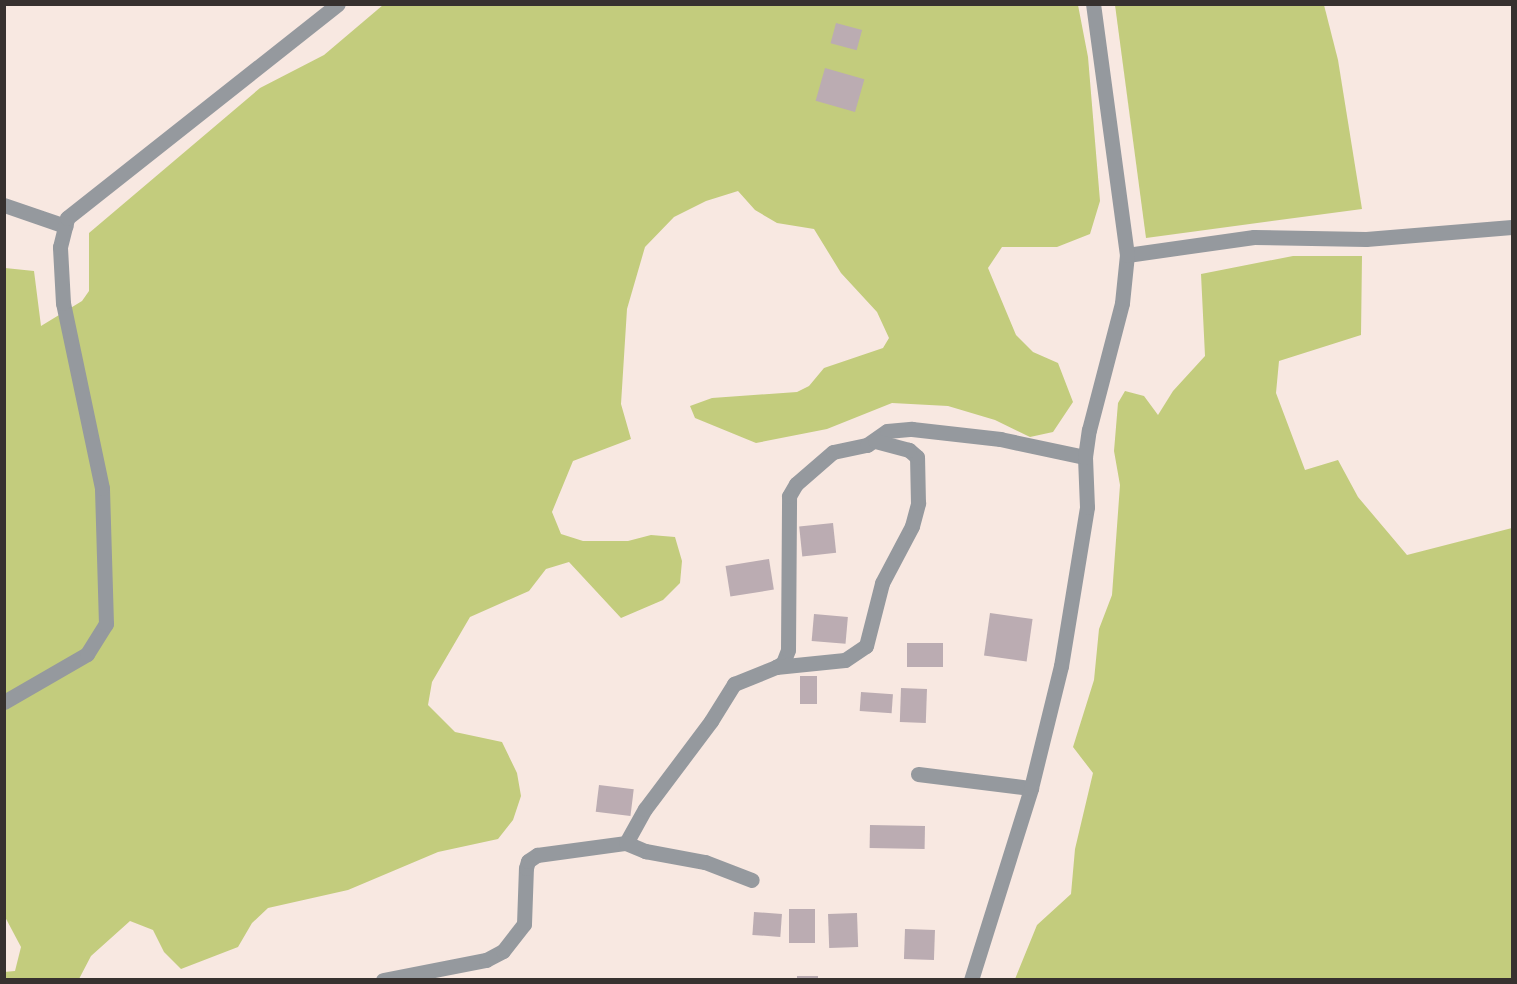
<!DOCTYPE html>
<style>
body{margin:0}
#map{position:relative;width:1517px;height:984px;overflow:hidden;background:#f8e8e1;font-family:"Alegreya Sans",sans-serif}
div>[style]{position:absolute}
.green>*{inset:0;background:#c3cc7d}
.building>*{inset:0;background:#bbacb2;transform-origin:0 0}
.minor>*{height:15px;margin:-7.5px;padding:0 7.5px;transform-origin:7.5px;border-radius:7.5px;background:#95999e}
span{translate:-50% -50%;white-space:nowrap;text-align:center;line-height:1.15;-webkit-text-stroke:4.5px #f8e8e1;paint-order:stroke}
.frame{position:absolute;inset:0;border:6px solid #37312f;pointer-events:none}
</style>
<div id="map">
<div class="green">
<div style="clip-path:polygon(383px 5px,1078px 5px,1088px 57px,1100px 201px,1090px 234px,1057px 247px,1002px 247px,988px 268px,1016px 335px,1033px 352px,1058px 363px,1073px 402px,1053px 432px,1030px 437px,995px 420px,948px 406px,892px 403px,827px 429px,756px 443px,695px 418px,690px 406px,712px 398px,797px 392px,809px 386px,824px 368px,883px 348px,889px 338px,877px 312px,841px 273px,814px 229px,777px 223px,755px 210px,738px 191px,706px 201px,674px 217px,645px 247px,627px 309px,621px 404px,631px 439px,573px 461px,552px 512px,561px 534px,583px 541px,628px 541px,651px 535px,675px 537px,682px 561px,680px 583px,663px 600px,621px 618px,569px 562px,546px 569px,529px 591px,470px 617px,432px 682px,428px 705px,455px 732px,502px 742px,517px 773px,521px 796px,513px 820px,498px 839px,438px 852px,348px 890px,268px 908px,252px 923px,238px 947px,181px 969px,164px 952px,153px 930px,130px 921px,91px 956px,79px 979px,5px 979px,4px 972px,15px 971px,21px 947px,4px 915px,5px 268px,34px 271px,41px 326px,82px 301px,89px 291px,89px 233px,260px 88px,324px 55px)"></div>
<div style="clip-path:polygon(1115px 5px,1324px 5px,1338px 60px,1362px 209px,1146px 238px)"></div>
<div style="clip-path:polygon(1293px 256px,1362px 256px,1361px 335px,1279px 361px,1276px 393px,1305px 470px,1338px 460px,1358px 497px,1407px 555px,1512px 528px,1512px 979px,1015px 979px,1037px 925px,1071px 894px,1075px 849px,1093px 773px,1073px 747px,1094px 680px,1099px 629px,1112px 595px,1120px 485px,1114px 451px,1118px 403px,1125px 391px,1144px 396px,1158px 415px,1173px 391px,1205px 356px,1201px 274px)"></div>
</div>
<div class="building">
<div style="left:836px;top:23px;width:27px;height:21px;rotate:15deg"></div>
<div style="left:825px;top:68px;width:41px;height:34px;rotate:16deg"></div>
<div style="left:833px;top:523px;width:30px;height:34px;rotate:84deg"></div>
<div style="left:769px;top:559px;width:31px;height:44px;rotate:81deg"></div>
<div style="left:990px;top:613px;width:43px;height:43px;rotate:8deg"></div>
<div style="left:814px;top:614px;width:34px;height:27px;rotate:5deg"></div>
<div style="left:943px;top:643px;width:24px;height:36px;rotate:90deg"></div>
<div style="left:800px;top:676px;width:17px;height:28px"></div>
<div style="left:901px;top:688px;width:26px;height:34px;rotate:2deg"></div>
<div style="left:861px;top:692px;width:32px;height:19px;rotate:4deg"></div>
<div style="left:599px;top:785px;width:35px;height:27px;rotate:7deg"></div>
<div style="left:870px;top:825px;width:55px;height:23px;rotate:1deg"></div>
<div style="left:789px;top:909px;width:26px;height:34px"></div>
<div style="left:754px;top:912px;width:28px;height:23px;rotate:4deg"></div>
<div style="left:857px;top:913px;width:34px;height:29px;rotate:88deg"></div>
<div style="left:905px;top:929px;width:30px;height:30px;rotate:2deg"></div>
<div style="left:797px;top:976px;width:21px;height:4px"></div>
</div>
<div class="minor">
<div style="left:4px;top:205px;width:65px;rotate:19deg"></div>
<div style="left:1127px;top:255px;width:128px;rotate:-8.1deg"></div>
<div style="left:1254px;top:237px;width:112px;rotate:1deg"></div>
<div style="left:1366px;top:239px;width:146px;rotate:-4.7deg"></div>
<div style="left:776px;top:667px;width:8px;rotate:-30deg"></div>
<div style="left:783px;top:663px;width:14px;rotate:-69deg"></div>
<div style="left:788px;top:650px;width:154px;rotate:-89.6deg"></div>
<div style="left:789px;top:496px;width:14px;rotate:-60deg"></div>
<div style="left:796px;top:484px;width:49px;rotate:-40.9deg"></div>
<div style="left:833px;top:452px;width:35px;rotate:-12deg"></div>
<div style="left:867px;top:445px;width:24px;rotate:-35deg"></div>
<div style="left:887px;top:431px;width:25px;rotate:-5deg"></div>
<div style="left:912px;top:429px;width:89px;rotate:6.5deg"></div>
<div style="left:1000px;top:439px;width:87px;rotate:12deg"></div>
<div style="left:4px;top:702px;width:96px;rotate:-30deg"></div>
<div style="left:87px;top:654px;width:36px;rotate:-58deg"></div>
<div style="left:106px;top:624px;width:136px;rotate:-91.7deg"></div>
<div style="left:102px;top:488px;width:189px;rotate:-101.9deg"></div>
<div style="left:63px;top:303px;width:56px;rotate:-93.1deg"></div>
<div style="left:60px;top:247px;width:30px;rotate:-76deg"></div>
<div style="left:67px;top:218px;width:345px;rotate:-38.3deg"></div>
<div style="left:918px;top:774px;width:114px;rotate:7.1deg"></div>
<div style="left:626px;top:843px;width:39px;rotate:-61deg"></div>
<div style="left:645px;top:809px;width:110px;rotate:-53.1deg"></div>
<div style="left:711px;top:721px;width:44px;rotate:-58.1deg"></div>
<div style="left:734px;top:684px;width:45px;rotate:-22deg"></div>
<div style="left:776px;top:667px;width:69px;rotate:-5.8deg"></div>
<div style="left:845px;top:660px;width:25px;rotate:-34deg"></div>
<div style="left:866px;top:646px;width:65px;rotate:-75.7deg"></div>
<div style="left:882px;top:583px;width:64px;rotate:-62.2deg"></div>
<div style="left:912px;top:526px;width:24px;rotate:-75deg"></div>
<div style="left:918px;top:503px;width:46px;rotate:-91.2deg"></div>
<div style="left:917px;top:457px;width:11px;rotate:-139deg"></div>
<div style="left:909px;top:450px;width:35px;rotate:-165deg"></div>
<div style="left:383px;top:980px;width:105px;rotate:-11deg"></div>
<div style="left:486px;top:960px;width:19px;rotate:-28deg"></div>
<div style="left:503px;top:951px;width:34px;rotate:-52deg"></div>
<div style="left:524px;top:924px;width:56px;rotate:-88deg"></div>
<div style="left:526px;top:868px;width:7px;rotate:-74deg"></div>
<div style="left:528px;top:861px;width:11px;rotate:-34deg"></div>
<div style="left:537px;top:855px;width:90px;rotate:-7.7deg"></div>
<div style="left:626px;top:843px;width:21px;rotate:23deg"></div>
<div style="left:645px;top:851px;width:61px;rotate:10.4deg"></div>
<div style="left:705px;top:862px;width:50px;rotate:21deg"></div>
<div style="left:971px;top:980px;width:201px;rotate:-72.6deg"></div>
<div style="left:1031px;top:788px;width:126px;rotate:-76.2deg"></div>
<div style="left:1061px;top:666px;width:161px;rotate:-80.7deg"></div>
<div style="left:1087px;top:507px;width:50px;rotate:-92.3deg"></div>
<div style="left:1085px;top:457px;width:27px;rotate:-82deg"></div>
<div style="left:1089px;top:430px;width:131px;rotate:-75.4deg"></div>
<div style="left:1122px;top:303px;width:48px;rotate:-84.1deg"></div>
<div style="left:1127px;top:255px;width:253px;rotate:-97.7deg"></div>
</div>
<div class="frame"></div>
</div>
